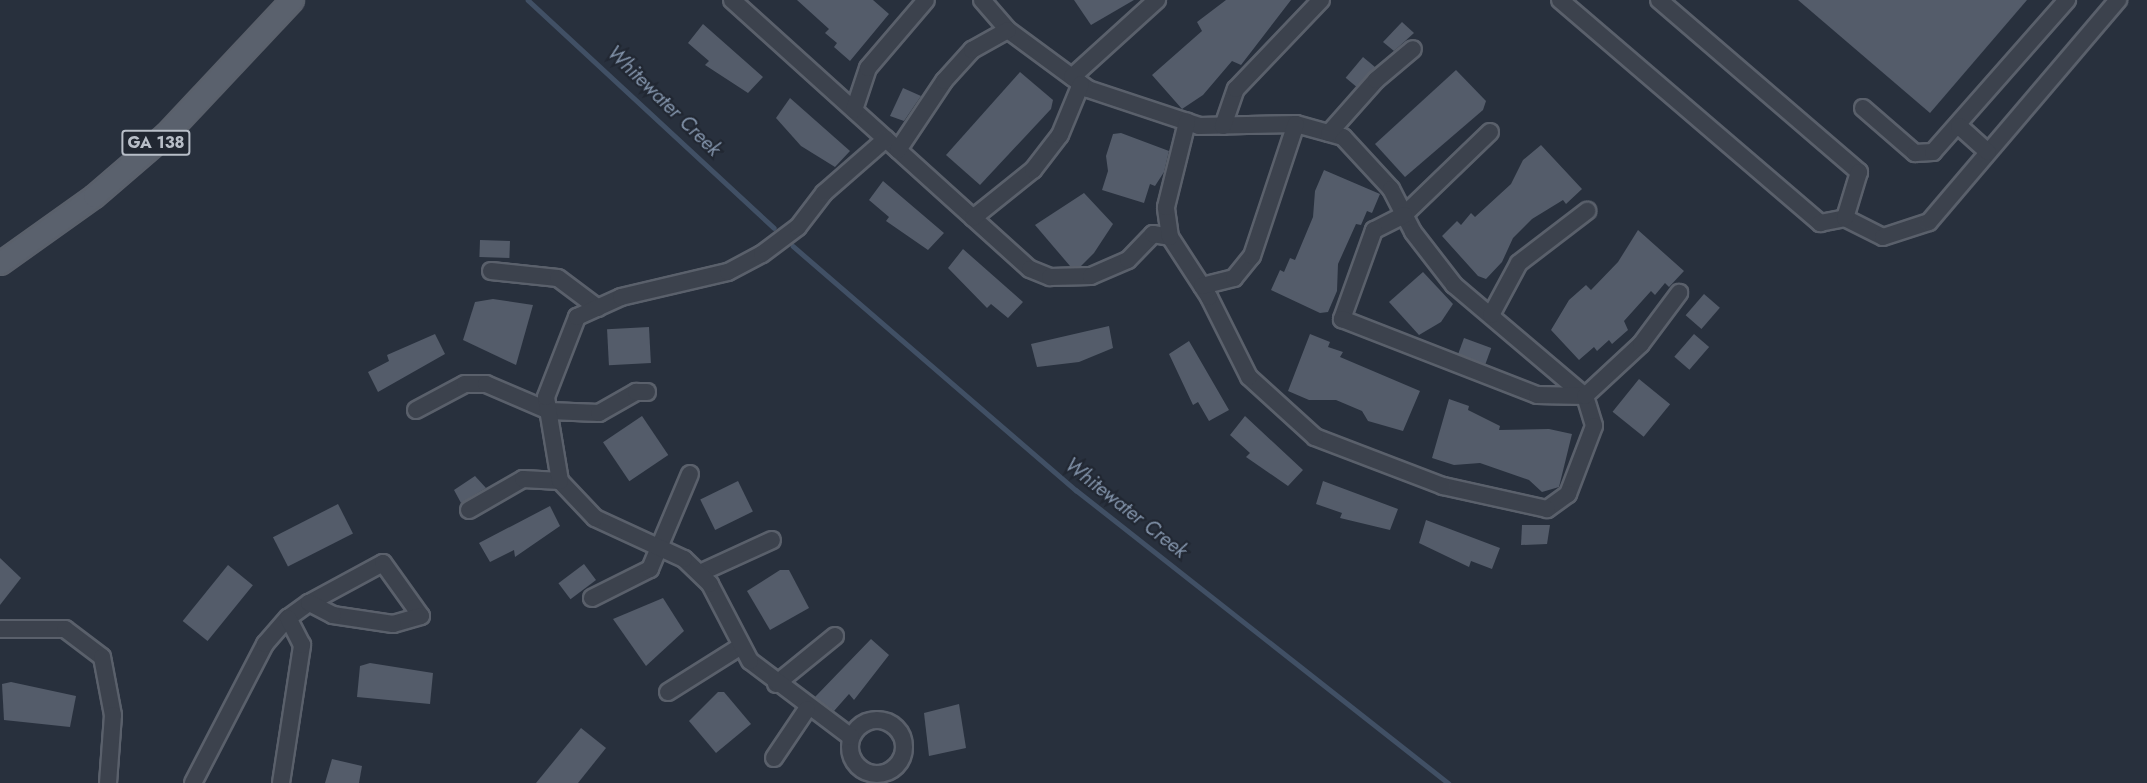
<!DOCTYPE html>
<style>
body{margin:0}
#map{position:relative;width:2147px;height:783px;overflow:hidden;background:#28303d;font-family:Jost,sans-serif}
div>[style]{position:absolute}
.stream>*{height:4.5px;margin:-2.25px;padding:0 2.25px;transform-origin:2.25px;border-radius:2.25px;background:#415065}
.building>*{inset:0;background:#545c6a;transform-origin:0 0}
.roads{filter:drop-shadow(2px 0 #5a606b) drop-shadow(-2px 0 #5a606b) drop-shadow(0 2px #5a606b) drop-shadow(0 -2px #5a606b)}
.minor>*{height:16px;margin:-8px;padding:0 8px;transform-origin:8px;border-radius:8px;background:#3c424d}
.minor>.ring{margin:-8px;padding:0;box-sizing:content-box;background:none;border:16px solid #3c424d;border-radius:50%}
.major>*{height:21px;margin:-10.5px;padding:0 10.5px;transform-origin:10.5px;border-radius:10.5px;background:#5a616d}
span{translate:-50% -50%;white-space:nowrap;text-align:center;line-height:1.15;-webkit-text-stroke:4.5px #212732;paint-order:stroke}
.shield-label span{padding:2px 4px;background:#212732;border:2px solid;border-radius:4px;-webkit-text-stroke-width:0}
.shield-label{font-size:16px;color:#b8bec8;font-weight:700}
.water-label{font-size:20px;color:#8394ab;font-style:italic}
</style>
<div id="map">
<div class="stream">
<div style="left:528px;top:0;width:335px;rotate:42.8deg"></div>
<div style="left:793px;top:246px;width:374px;rotate:40.8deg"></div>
<div style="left:1076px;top:490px;width:474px;rotate:38.2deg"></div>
</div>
<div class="building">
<div style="clip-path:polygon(797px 0,873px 0,889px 14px,850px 61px,834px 47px,837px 43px,825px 33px,829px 29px)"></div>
<div style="clip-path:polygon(1074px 0,1134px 0,1091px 25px)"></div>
<div style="clip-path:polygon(1226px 0,1291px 0,1241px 65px,1232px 61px,1203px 95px,1182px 109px,1152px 75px,1202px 31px,1197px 22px)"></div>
<div style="clip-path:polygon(1798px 0,2027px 0,1930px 113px)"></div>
<div style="clip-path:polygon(1402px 22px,1414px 33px,1394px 51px,1383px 42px)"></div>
<div style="clip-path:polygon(703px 24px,763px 77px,748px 93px,705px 65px,709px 61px,688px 43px)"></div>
<div style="left:1363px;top:57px;width:16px;height:27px;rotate:40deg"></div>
<div style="clip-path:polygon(1456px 70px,1486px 101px,1483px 110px,1405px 177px,1375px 144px)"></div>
<div style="clip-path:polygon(1020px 72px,1053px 100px,1051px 109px,980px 185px,946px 155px)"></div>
<div style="clip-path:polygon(903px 88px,921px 96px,904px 121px,890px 116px)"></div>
<div style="clip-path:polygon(790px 98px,850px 151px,835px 167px,801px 146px,776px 118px)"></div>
<div style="clip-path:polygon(1121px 133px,1169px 151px,1164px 172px,1155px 186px,1150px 184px,1144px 203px,1102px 190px,1108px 171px,1106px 156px,1113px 134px)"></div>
<div style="clip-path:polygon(1541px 145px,1582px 189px,1566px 204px,1563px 200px,1532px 219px,1513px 238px,1502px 262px,1486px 279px,1478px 276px,1442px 236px,1457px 221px,1461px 225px,1471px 213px,1475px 217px,1511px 184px,1523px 160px)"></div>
<div style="clip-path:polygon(1324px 170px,1380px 194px,1372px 213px,1367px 211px,1361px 225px,1356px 224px,1338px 264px,1337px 291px,1328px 312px,1320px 313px,1271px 290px,1280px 270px,1284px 272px,1290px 258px,1295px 260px,1313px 217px,1315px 191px)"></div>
<div style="clip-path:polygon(883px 181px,944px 233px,928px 250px,886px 221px,889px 217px,869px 200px)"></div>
<div style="clip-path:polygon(1084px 193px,1113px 224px,1094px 253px,1081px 266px,1070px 266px,1035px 225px)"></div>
<div style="clip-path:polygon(1638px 230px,1684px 271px,1669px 287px,1665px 283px,1655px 295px,1651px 291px,1624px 321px,1628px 330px,1612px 344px,1609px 340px,1597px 351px,1594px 347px,1579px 360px,1551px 330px,1569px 300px,1586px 285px,1591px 290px,1618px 262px)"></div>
<div style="left:480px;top:240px;width:30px;height:17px;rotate:2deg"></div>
<div style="clip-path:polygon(963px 249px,1023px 302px,1008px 318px,991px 304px,987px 308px,948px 268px)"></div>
<div style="clip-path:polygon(1423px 272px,1453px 304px,1441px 322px,1419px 335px,1389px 302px)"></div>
<div style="left:1704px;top:294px;width:21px;height:28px;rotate:41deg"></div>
<div style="clip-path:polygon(493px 299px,533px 305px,516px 365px,463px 340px,475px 302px)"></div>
<div style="clip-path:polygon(1109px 326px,1113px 348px,1079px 362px,1037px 367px,1031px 344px)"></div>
<div style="left:649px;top:327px;width:36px;height:42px;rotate:87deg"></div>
<div style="clip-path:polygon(435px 334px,445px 354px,378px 392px,368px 372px,389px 361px,387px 355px)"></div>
<div style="clip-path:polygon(1310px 334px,1330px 342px,1328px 347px,1343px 352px,1340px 357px,1420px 391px,1403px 431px,1368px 421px,1362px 411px,1336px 400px,1309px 400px,1288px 391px)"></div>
<div style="left:1694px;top:334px;width:20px;height:30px;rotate:41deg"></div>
<div style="left:1464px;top:338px;width:29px;height:17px;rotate:20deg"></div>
<div style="clip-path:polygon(1189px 341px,1229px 410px,1209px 421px,1198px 402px,1193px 405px,1169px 354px)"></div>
<div style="left:1639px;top:379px;width:40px;height:42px;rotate:39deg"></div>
<div style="clip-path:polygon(1449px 399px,1469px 406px,1468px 410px,1500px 426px,1499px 430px,1549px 429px,1572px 434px,1559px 487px,1542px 492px,1529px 480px,1480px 463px,1454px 465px,1432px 458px)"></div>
<div style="left:642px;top:416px;width:47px;height:47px;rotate:56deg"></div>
<div style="clip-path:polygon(1245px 416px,1303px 470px,1288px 486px,1246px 457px,1250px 453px,1230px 435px)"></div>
<div style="clip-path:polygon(475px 476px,486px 488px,461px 503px,454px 490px)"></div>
<div style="left:738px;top:481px;width:34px;height:42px;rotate:64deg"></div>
<div style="clip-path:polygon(1323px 481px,1398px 509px,1390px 530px,1340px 518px,1342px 513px,1316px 504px)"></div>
<div style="left:338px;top:504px;width:33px;height:73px;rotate:63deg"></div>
<div style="clip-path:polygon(550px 506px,560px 526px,515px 557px,514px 550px,490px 562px,479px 543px)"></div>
<div style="clip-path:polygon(1426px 520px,1500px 548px,1492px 569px,1471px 561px,1469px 567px,1419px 543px)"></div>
<div style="clip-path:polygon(1522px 525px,1550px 525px,1547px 544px,1521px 545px)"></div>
<div style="clip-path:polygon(0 558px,21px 578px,0 605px)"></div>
<div style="left:584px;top:564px;width:20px;height:32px;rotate:53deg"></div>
<div style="left:228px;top:565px;width:32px;height:72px;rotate:39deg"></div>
<div style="clip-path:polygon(780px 570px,789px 570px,809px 608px,770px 630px,747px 591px)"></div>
<div style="clip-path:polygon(663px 598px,684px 631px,646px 666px,613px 619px)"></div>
<div style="clip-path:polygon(871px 639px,889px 655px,854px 700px,849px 694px,834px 711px,815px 697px)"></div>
<div style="clip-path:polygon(370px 663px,433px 673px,430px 704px,357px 697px,360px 666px)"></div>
<div style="clip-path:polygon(11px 682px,76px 696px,70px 727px,4px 720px,2px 684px)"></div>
<div style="clip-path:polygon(718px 692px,724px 692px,751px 724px,716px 753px,689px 721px)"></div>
<div style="clip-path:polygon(959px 704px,966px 748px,929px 756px,924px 713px)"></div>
<div style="clip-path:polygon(581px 728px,606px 748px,578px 783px,536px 783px)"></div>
<div style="clip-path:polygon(332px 759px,362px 766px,359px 783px,325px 783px)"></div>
</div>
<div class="roads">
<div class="minor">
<div style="left:732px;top:0;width:401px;rotate:42.1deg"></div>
<div style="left:1030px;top:269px;width:22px;rotate:22deg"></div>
<div style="left:1050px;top:277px;width:41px;rotate:-1.4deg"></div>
<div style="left:1091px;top:276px;width:40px;rotate:-23.4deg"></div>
<div style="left:1128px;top:260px;width:36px;rotate:-46deg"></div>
<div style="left:1153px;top:234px;width:17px;rotate:10deg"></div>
<div style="left:982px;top:0;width:40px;rotate:49deg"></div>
<div style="left:1008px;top:30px;width:99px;rotate:36.4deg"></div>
<div style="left:1088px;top:89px;width:117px;rotate:18.4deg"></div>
<div style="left:1199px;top:126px;width:97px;rotate:-1.2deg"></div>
<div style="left:1296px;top:124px;width:49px;rotate:15.5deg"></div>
<div style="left:1343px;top:137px;width:71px;rotate:47.3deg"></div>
<div style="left:1391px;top:189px;width:48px;rotate:62.9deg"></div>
<div style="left:1413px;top:232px;width:67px;rotate:52.3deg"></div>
<div style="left:1454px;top:285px;width:172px;rotate:40.3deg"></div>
<div style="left:1585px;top:396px;width:31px;rotate:73deg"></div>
<div style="left:1594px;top:426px;width:73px;rotate:110.9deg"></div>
<div style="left:1568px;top:494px;width:26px;rotate:144deg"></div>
<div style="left:1547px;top:509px;width:107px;rotate:-167.5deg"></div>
<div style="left:1443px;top:486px;width:137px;rotate:-159.1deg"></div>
<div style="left:1315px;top:437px;width:89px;rotate:-137.7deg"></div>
<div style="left:1249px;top:377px;width:89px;rotate:-116.6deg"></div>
<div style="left:1209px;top:297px;width:72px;rotate:-123deg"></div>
<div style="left:1170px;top:237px;width:30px;rotate:-98deg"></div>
<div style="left:1166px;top:207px;width:88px;rotate:-76.1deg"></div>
<div style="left:1560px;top:0;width:343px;rotate:40.6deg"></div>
<div style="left:1820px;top:223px;width:25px;rotate:-11deg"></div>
<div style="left:1845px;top:218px;width:42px;rotate:26.6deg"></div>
<div style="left:1883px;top:237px;width:48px;rotate:-18.1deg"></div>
<div style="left:1929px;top:222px;width:292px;rotate:-49.6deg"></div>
<div style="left:1659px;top:0;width:264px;rotate:40.7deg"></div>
<div style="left:1859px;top:172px;width:48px;rotate:106.9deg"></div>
<div style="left:1072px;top:77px;width:115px;rotate:-42.2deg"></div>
<div style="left:1863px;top:108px;width:69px;rotate:40.9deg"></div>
<div style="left:1915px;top:153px;width:18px;rotate:-3deg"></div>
<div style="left:1933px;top:152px;width:203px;rotate:-48.6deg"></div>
<div style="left:854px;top:110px;width:44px;rotate:-71.6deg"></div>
<div style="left:868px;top:68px;width:89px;rotate:-49.5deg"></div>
<div style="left:1223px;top:126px;width:39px;rotate:-71deg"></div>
<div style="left:1236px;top:89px;width:123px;rotate:-46.3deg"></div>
<div style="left:1959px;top:126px;width:39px;rotate:42deg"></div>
<div style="left:1490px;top:132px;width:120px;rotate:136deg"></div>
<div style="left:1404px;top:215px;width:34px;rotate:153deg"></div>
<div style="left:1374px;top:230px;width:95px;rotate:109.8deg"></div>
<div style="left:1342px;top:319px;width:209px;rotate:21.3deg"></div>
<div style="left:1537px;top:395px;width:48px;rotate:1.2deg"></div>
<div style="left:1585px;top:396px;width:76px;rotate:-42.9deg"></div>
<div style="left:1641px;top:344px;width:64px;rotate:-53.3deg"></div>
<div style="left:1329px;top:133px;width:71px;rotate:-48.4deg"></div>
<div style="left:1376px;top:80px;width:48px;rotate:-40deg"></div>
<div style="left:898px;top:150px;width:83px;rotate:-56.3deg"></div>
<div style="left:944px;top:81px;width:42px;rotate:-47.9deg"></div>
<div style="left:972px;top:50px;width:41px;rotate:-29.1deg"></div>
<div style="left:973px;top:218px;width:77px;rotate:-38.7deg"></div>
<div style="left:1033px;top:170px;width:44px;rotate:-52.4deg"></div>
<div style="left:1060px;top:135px;width:55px;rotate:-67.6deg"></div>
<div style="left:491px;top:271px;width:67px;rotate:6deg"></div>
<div style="left:558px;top:278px;width:50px;rotate:36.9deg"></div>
<div style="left:1202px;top:286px;width:33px;rotate:-14deg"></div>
<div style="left:1234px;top:278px;width:28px;rotate:-51deg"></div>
<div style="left:1252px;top:256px;width:139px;rotate:-71.6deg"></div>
<div style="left:1491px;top:315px;width:59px;rotate:-61.7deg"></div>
<div style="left:1519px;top:263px;width:86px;rotate:-37.4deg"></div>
<div style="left:416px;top:410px;width:55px;rotate:-28deg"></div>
<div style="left:465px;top:384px;width:21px"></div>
<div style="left:486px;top:384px;width:69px;rotate:23.2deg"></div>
<div style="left:549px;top:411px;width:50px;rotate:2.3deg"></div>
<div style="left:599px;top:413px;width:43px;rotate:-29.6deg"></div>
<div style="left:636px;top:392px;width:11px"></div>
<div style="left:469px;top:510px;width:62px;rotate:-29.9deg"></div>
<div style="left:523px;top:479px;width:37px;rotate:3deg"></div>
<div style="left:700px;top:573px;width:79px;rotate:-24.6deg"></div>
<div style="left:592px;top:598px;width:65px;rotate:-26.6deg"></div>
<div style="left:650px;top:569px;width:103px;rotate:-67.2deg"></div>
<div style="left:0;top:629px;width:65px"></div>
<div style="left:65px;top:629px;width:46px;rotate:37.1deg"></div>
<div style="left:102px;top:657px;width:59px;rotate:79.3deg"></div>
<div style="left:113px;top:715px;width:68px;rotate:94.2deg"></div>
<div style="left:776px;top:684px;width:76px;rotate:-39.1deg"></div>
<div style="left:668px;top:692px;width:86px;rotate:-32.2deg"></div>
<div class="ring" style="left:850px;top:720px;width:38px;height:38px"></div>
<div style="left:851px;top:737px;width:126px;rotate:-143deg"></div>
<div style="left:750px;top:661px;width:87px;rotate:-117.5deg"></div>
<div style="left:710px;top:584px;width:36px;rotate:-136deg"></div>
<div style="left:684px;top:559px;width:98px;rotate:-155.3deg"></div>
<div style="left:595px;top:518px;width:51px;rotate:-133.4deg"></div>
<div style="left:560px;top:481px;width:85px;rotate:-99.5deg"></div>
<div style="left:546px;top:397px;width:86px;rotate:-68.8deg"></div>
<div style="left:577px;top:317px;width:48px;rotate:-24.4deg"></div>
<div style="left:621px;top:297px;width:110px;rotate:-13.2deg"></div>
<div style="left:728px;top:272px;width:38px;rotate:-28deg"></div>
<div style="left:762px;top:254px;width:45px;rotate:-36.9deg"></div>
<div style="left:798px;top:227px;width:43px;rotate:-52.6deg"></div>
<div style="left:824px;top:193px;width:82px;rotate:-41.1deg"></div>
<div style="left:774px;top:758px;width:59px;rotate:-56deg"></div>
<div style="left:193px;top:783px;width:157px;rotate:-62.6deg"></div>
<div style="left:265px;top:644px;width:35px;rotate:-49deg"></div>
<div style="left:288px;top:618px;width:26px;rotate:-36deg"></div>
<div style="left:309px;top:603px;width:84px;rotate:-28.4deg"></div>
<div style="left:383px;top:563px;width:65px;rotate:54.4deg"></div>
<div style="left:421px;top:616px;width:29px;rotate:164deg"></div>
<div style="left:393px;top:624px;width:61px;rotate:-171.5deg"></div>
<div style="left:333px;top:615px;width:27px;rotate:-153deg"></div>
<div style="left:281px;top:783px;width:140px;rotate:-81.3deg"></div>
<div style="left:302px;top:645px;width:30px;rotate:-117deg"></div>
</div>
<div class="major">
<div style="left:0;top:263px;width:115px;rotate:-35.5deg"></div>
<div style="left:94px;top:196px;width:95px;rotate:-40.7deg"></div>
<div style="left:166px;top:134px;width:184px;rotate:-46.8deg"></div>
</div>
</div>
<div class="shield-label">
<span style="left:156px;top:143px">GA 138</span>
</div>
<div class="water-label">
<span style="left:664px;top:101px;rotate:44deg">Whitewater Creek</span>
<span style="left:1126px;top:508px;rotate:38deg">Whitewater Creek</span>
</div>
</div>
